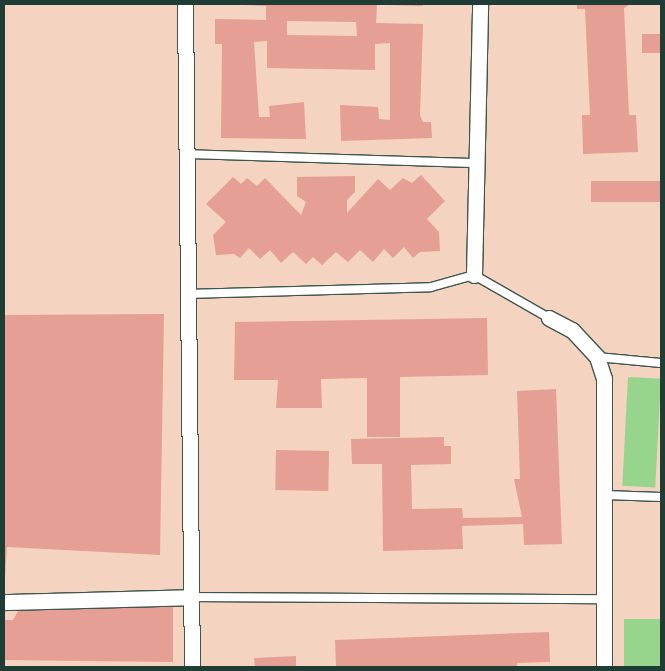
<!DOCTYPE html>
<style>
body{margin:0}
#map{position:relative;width:665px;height:671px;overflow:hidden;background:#ede7cc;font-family:"IM FELL DW Pica",serif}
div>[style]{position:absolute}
.built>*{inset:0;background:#f4d3c0;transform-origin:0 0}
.green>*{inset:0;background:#96d58b;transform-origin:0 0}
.building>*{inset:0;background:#e69f94;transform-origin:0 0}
.roads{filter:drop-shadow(1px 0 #3e564b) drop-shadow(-1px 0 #3e564b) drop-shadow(0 1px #3e564b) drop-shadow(0 -1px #3e564b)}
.service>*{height:8px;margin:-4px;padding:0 4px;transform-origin:4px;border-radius:4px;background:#fff}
.minor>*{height:15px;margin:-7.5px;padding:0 7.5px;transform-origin:7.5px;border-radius:7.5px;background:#fff}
span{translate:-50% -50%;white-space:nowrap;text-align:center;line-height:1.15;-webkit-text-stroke:4px #fdfcf7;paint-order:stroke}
.frame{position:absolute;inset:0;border:5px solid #1f3d34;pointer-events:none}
</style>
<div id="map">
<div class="built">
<div style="left:4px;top:4px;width:657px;height:663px"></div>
</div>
<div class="green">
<div style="left:628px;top:377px;width:33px;height:109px;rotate:3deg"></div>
<div style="left:624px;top:619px;width:37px;height:48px"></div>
</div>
<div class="building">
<div style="clip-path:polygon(evenodd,219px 4px,377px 4px,376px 23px,423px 24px,420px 115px,423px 122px,431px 122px,432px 138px,341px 141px,340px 105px,378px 107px,379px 119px,390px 120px,390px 43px,375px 44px,375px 70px,267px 68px,267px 41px,254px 42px,259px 117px,270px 117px,269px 106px,304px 102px,306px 139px,221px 138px,222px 44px,215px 44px,215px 19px,266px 20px,266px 6px,219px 4px,287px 21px,356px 22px,357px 36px,287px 35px,287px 21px)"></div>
<div style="clip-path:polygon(387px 4px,423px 4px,423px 6px,387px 5px)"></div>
<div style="clip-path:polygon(577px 4px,631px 4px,624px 8px,629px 115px,636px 115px,638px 152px,583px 154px,582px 115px,590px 115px,585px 9px,577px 9px)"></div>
<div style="left:642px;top:34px;width:19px;height:19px"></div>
<div style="clip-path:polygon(421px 175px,445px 201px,427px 219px,439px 232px,440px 251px,420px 252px,413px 258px,404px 247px,393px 258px,384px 249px,373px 262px,360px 250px,348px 262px,336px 252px,322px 265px,313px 257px,306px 264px,293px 252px,281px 263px,270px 250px,260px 259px,249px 248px,240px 258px,234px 254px,216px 255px,213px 235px,226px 222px,206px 204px,233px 177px,241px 184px,247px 178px,257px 186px,265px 178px,301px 215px,306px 202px,297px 196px,297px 177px,355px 176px,355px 192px,347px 200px,347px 213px,378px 179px,390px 190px,403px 178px,412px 183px)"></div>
<div style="left:661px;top:181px;width:21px;height:70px;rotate:90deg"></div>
<div style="clip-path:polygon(164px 314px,160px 555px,7px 547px,4px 591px,4px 315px)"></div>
<div style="clip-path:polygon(487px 318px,488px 375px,400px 377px,400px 437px,367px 437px,367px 378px,321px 379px,322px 408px,276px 408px,278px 380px,234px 380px,235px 322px)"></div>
<div style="clip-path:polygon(556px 389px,562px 544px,524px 545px,523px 524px,462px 526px,463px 549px,383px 551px,382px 464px,352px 464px,351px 439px,444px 437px,444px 446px,451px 446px,451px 464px,411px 465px,412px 509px,462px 508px,463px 518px,522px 517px,514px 479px,520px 479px,517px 391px)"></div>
<div style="left:276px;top:450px;width:53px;height:40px;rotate:1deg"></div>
<div style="clip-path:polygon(23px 602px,173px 603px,173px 662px,4px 660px,4px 620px,13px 620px)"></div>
<div style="clip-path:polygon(549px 632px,550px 662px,517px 663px,517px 667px,336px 667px,335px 640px)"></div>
<div style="clip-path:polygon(296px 656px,296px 667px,255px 667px,254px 658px)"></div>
</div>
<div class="roads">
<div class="service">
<div style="left:185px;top:154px;width:291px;rotate:1.8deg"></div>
<div style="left:186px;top:294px;width:245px;rotate:-1.6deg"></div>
<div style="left:431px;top:287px;width:45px;rotate:-15.6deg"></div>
<div style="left:474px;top:275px;width:86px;rotate:29.8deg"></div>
<div style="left:597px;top:357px;width:64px;rotate:5.4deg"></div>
<div style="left:605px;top:495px;width:56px;rotate:2deg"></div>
<div style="left:191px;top:597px;width:414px;rotate:0.3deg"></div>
</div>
<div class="minor">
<div style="left:185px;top:4px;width:663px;rotate:89.4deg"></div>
<div style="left:474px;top:275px;width:271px;rotate:-88.7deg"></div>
<div style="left:549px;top:318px;width:26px;rotate:28deg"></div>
<div style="left:572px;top:330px;width:37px;rotate:47deg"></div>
<div style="left:597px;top:357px;width:23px;rotate:72deg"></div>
<div style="left:604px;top:379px;width:288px;rotate:90deg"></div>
<div style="left:4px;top:602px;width:187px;rotate:-1.5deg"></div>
</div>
</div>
<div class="frame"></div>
</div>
